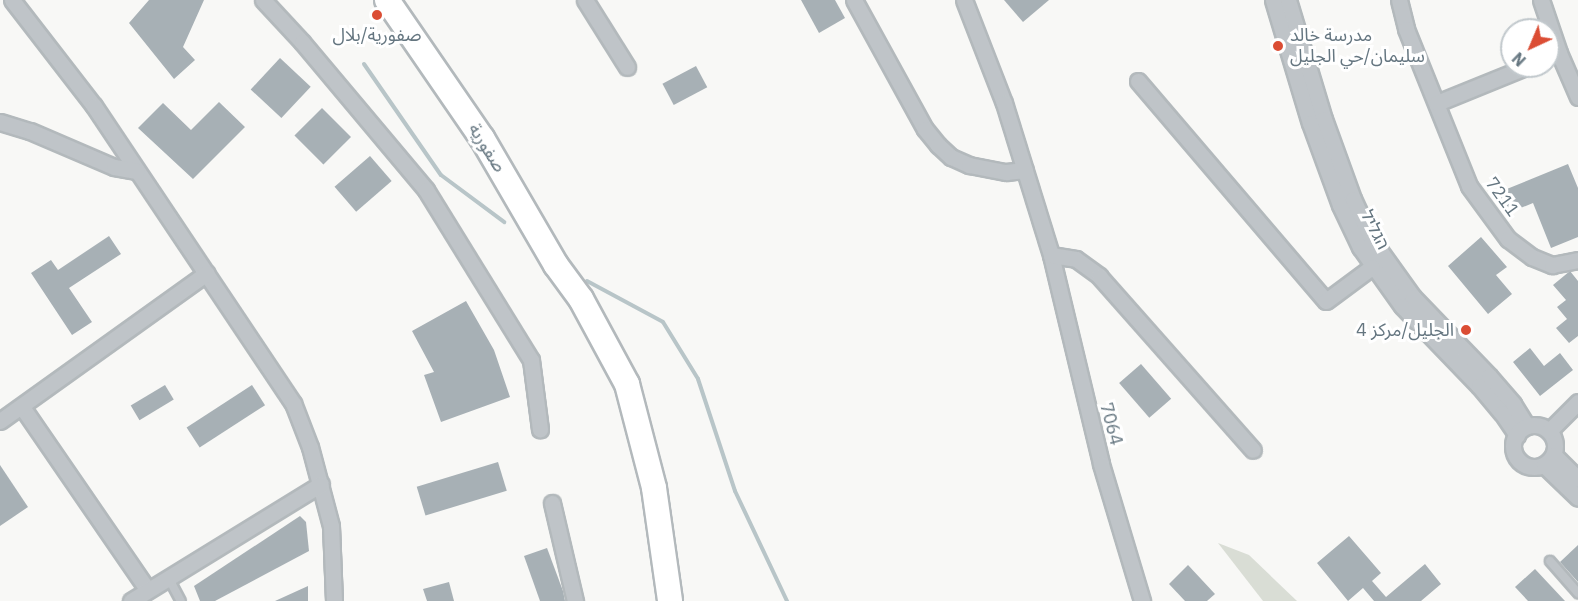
<!DOCTYPE html>
<meta charset="utf-8">
<style>
body{margin:0}
#map{position:relative;width:1578px;height:601px;overflow:hidden;background:#f8f8f6;font-family:"IBM Plex Sans","Noto Sans Arabic",Heebo,sans-serif}
div>[style]{position:absolute}
.green>*{inset:0;background:#d9ddd5}
.stream>*{height:4px;margin:-2px;padding:0 2px;transform-origin:2px;border-radius:2px;background:#b8c5c8}
.building>*{inset:0;background:#a7b0b5;transform-origin:0 0}
.roads{filter:drop-shadow(2px 0 #b3b9bc) drop-shadow(-2px 0 #b3b9bc) drop-shadow(0 2px #b3b9bc) drop-shadow(0 -2px #b3b9bc)}
.service>*{height:8px;margin:-4px;padding:0 4px;transform-origin:4px;border-radius:4px;background:#bfc4c8}
.minor>*{height:15px;margin:-7.5px;padding:0 7.5px;transform-origin:7.5px;border-radius:7.5px;background:#bfc4c8}
.minor>.ring{margin:-7.5px;padding:0;box-sizing:content-box;background:none;border:15px solid #bfc4c8;border-radius:50%}
.primary>*{height:24px;margin:-12px;padding:0 12px;transform-origin:12px;border-radius:12px;background:#fff}
.dots>*{width:16px;height:16px;translate:-50% -50%;box-sizing:border-box;border:3px solid #fff;border-radius:50%}
span{translate:-50% -50%;white-space:nowrap;text-align:center;line-height:1.15;-webkit-text-stroke:6px #fff;paint-order:stroke}
.poi-label{font-size:18px;color:#657680}
.left{translate:0 -50%;text-align:left}
.right{translate:-100% -50%;text-align:right}
.street-label{font-size:18px;color:#657680}
.north{position:absolute;left:1500px;top:18px;width:60px;height:60px;box-sizing:border-box;background:#fff;border:2px solid #c1c8cc;border-radius:50%;rotate:224deg;font-size:16px;font-weight:700;line-height:24px;text-align:center;color:#657680}
.north::after{content:'';display:block;margin:auto;width:21px;height:27px;background:#db4d34;clip-path:polygon(50% 0,100% 100%,50% 72%,0 100%)}
</style>
<div id="map">
<div class="green">
<div style="clip-path:polygon(1218px 543px,1249px 555px,1297px 601px,1263px 601px)"></div>
</div>
<div class="stream">
<div style="left:364px;top:64px;width:135px;rotate:55.3deg"></div>
<div style="left:441px;top:175px;width:79px;rotate:36.7deg"></div>
<div style="left:587px;top:281px;width:86px;rotate:28.3deg"></div>
<div style="left:663px;top:322px;width:67px;rotate:58.4deg"></div>
<div style="left:698px;top:379px;width:118px;rotate:71.7deg"></div>
<div style="left:735px;top:491px;width:122px;rotate:64.7deg"></div>
</div>
<div class="building">
<div style="clip-path:polygon(149px 0,204px 0,183px 47px,195px 60px,174px 79px,129px 23px)"></div>
<div style="clip-path:polygon(801px 0,835px 0,845px 18px,819px 33px)"></div>
<div style="clip-path:polygon(1004px 0,1049px 0,1023px 22px)"></div>
<div style="left:280px;top:58px;width:42px;height:43px;rotate:43deg"></div>
<div style="left:696px;top:66px;width:24px;height:38px;rotate:62deg"></div>
<div style="clip-path:polygon(219px 102px,245px 127px,193px 179px,138px 128px,163px 103px,191px 130px)"></div>
<div style="left:322px;top:108px;width:41px;height:39px;rotate:45deg"></div>
<div style="left:370px;top:156px;width:33px;height:47px;rotate:49deg"></div>
<div style="clip-path:polygon(1568px 164px,1578px 188px,1578px 237px,1551px 248px,1533px 203px,1506px 214px,1497px 193px)"></div>
<div style="clip-path:polygon(109px 236px,121px 254px,69px 288px,92px 322px,72px 335px,31px 273px,51px 260px,58px 270px)"></div>
<div style="clip-path:polygon(1481px 237px,1507px 267px,1496px 275px,1512px 294px,1488px 314px,1448px 266px)"></div>
<div style="clip-path:polygon(1570px 271px,1578px 281px,1578px 336px,1569px 343px,1556px 328px,1567px 319px,1557px 307px,1566px 300px,1553px 285px)"></div>
<div style="clip-path:polygon(466px 301px,494px 350px,510px 397px,441px 422px,424px 375px,434px 372px,412px 331px)"></div>
<div style="clip-path:polygon(1530px 348px,1544px 366px,1560px 353px,1573px 370px,1540px 396px,1513px 362px)"></div>
<div style="left:1141px;top:364px;width:46px;height:29px;rotate:49deg"></div>
<div style="left:165px;top:385px;width:17px;height:40px;rotate:59deg"></div>
<div style="left:252px;top:385px;width:24px;height:78px;rotate:57deg"></div>
<div style="left:498px;top:462px;width:30px;height:85px;rotate:73deg"></div>
<div style="clip-path:polygon(0 465px,28px 507px,0 526px)"></div>
<div style="clip-path:polygon(300px 516px,306px 522px,309px 551px,215px 601px,200px 601px,194px 586px)"></div>
<div style="clip-path:polygon(1349px 536px,1381px 573px,1372px 581px,1386px 597px,1425px 564px,1441px 584px,1421px 601px,1374px 601px,1363px 588px,1348px 601px,1317px 563px)"></div>
<div style="clip-path:polygon(1578px 545px,1578px 582px,1560px 562px)"></div>
<div style="clip-path:polygon(547px 548px,563px 591px,565px 601px,540px 601px,524px 556px)"></div>
<div style="clip-path:polygon(1188px 565px,1215px 594px,1207px 601px,1185px 601px,1169px 584px)"></div>
<div style="clip-path:polygon(1535px 569px,1565px 601px,1528px 601px,1515px 587px)"></div>
<div style="clip-path:polygon(449px 582px,454px 601px,427px 601px,423px 589px)"></div>
<div style="clip-path:polygon(308px 586px,308px 601px,275px 601px)"></div>
</div>
<div class="roads">
<div class="service">
<div style="left:1550px;top:561px;width:43px;rotate:48.8deg"></div>
<div style="left:168px;top:577px;width:27px;rotate:62deg"></div>
</div>
<div class="minor">
<div style="left:12px;top:0;width:134px;rotate:52.3deg"></div>
<div style="left:94px;top:106px;width:358px;rotate:56.2deg"></div>
<div style="left:293px;top:403px;width:47px;rotate:68.9deg"></div>
<div style="left:310px;top:447px;width:82px;rotate:75.1deg"></div>
<div style="left:331px;top:526px;width:75px;rotate:87.7deg"></div>
<div style="left:263px;top:0;width:57px;rotate:47.1deg"></div>
<div style="left:302px;top:42px;width:193px;rotate:50deg"></div>
<div style="left:426px;top:190px;width:200px;rotate:58.3deg"></div>
<div style="left:531px;top:360px;width:70px;rotate:82.6deg"></div>
<div style="left:585px;top:0;width:79px;rotate:57.9deg"></div>
<div style="left:854px;top:0;width:147px;rotate:61.2deg"></div>
<div style="left:925px;top:129px;width:21px;rotate:51deg"></div>
<div style="left:938px;top:145px;width:18px;rotate:43deg"></div>
<div style="left:951px;top:157px;width:20px;rotate:24deg"></div>
<div style="left:969px;top:165px;width:38px;rotate:11deg"></div>
<div style="left:1006px;top:172px;width:19px;rotate:-6deg"></div>
<div style="left:964px;top:0;width:110px;rotate:68.8deg"></div>
<div style="left:1004px;top:103px;width:159px;rotate:72.8deg"></div>
<div style="left:1051px;top:255px;width:215px;rotate:76.5deg"></div>
<div style="left:1101px;top:464px;width:143px;rotate:73.3deg"></div>
<div style="left:1273px;top:0;width:128px;rotate:73.3deg"></div>
<div style="left:1310px;top:123px;width:87px;rotate:69.9deg"></div>
<div style="left:1340px;top:205px;width:47px;rotate:64.5deg"></div>
<div style="left:1360px;top:247px;width:72px;rotate:54.6deg"></div>
<div style="left:1402px;top:306px;width:111px;rotate:46.1deg"></div>
<div style="left:1479px;top:386px;width:35px;rotate:50deg"></div>
<div style="left:1502px;top:413px;width:27px;rotate:56deg"></div>
<div style="left:1288px;top:0;width:124px;rotate:73.2deg"></div>
<div style="left:1324px;top:119px;width:85px;rotate:70.1deg"></div>
<div style="left:1353px;top:199px;width:45px;rotate:65.1deg"></div>
<div style="left:1372px;top:240px;width:70px;rotate:54.3deg"></div>
<div style="left:1413px;top:297px;width:110px;rotate:46.1deg"></div>
<div style="left:1489px;top:376px;width:37px;rotate:49deg"></div>
<div style="left:1513px;top:404px;width:26px;rotate:58deg"></div>
<div style="left:1399px;top:0;width:30px;rotate:76deg"></div>
<div style="left:1406px;top:29px;width:169px;rotate:68.1deg"></div>
<div style="left:1469px;top:186px;width:66px;rotate:53.7deg"></div>
<div style="left:1508px;top:239px;width:30px;rotate:37deg"></div>
<div style="left:1532px;top:257px;width:22px;rotate:22deg"></div>
<div style="left:1552px;top:265px;width:26px;rotate:-11deg"></div>
<div style="left:1541px;top:0;width:56px;rotate:71.2deg"></div>
<div style="left:1559px;top:53px;width:48px;rotate:66.6deg"></div>
<div style="left:1138px;top:81px;width:289px;rotate:49.5deg"></div>
<div style="left:1326px;top:301px;width:57px;rotate:-36.5deg"></div>
<div style="left:1437px;top:103px;width:98px;rotate:-22.1deg"></div>
<div style="left:0;top:122px;width:31px;rotate:17deg"></div>
<div style="left:30px;top:131px;width:91px;rotate:23.2deg"></div>
<div style="left:114px;top:167px;width:23px;rotate:10deg"></div>
<div style="left:1051px;top:255px;width:25px;rotate:9deg"></div>
<div style="left:1076px;top:259px;width:29px;rotate:36deg"></div>
<div style="left:1099px;top:276px;width:232px;rotate:48.5deg"></div>
<div style="left:22px;top:407px;width:222px;rotate:55.5deg"></div>
<div style="left:0;top:421px;width:254px;rotate:-35.6deg"></div>
<div class="ring" style="left:1513px;top:425px;width:27px;height:27px"></div>
<div style="left:1549px;top:431px;width:41px;rotate:-45deg"></div>
<div style="left:1554px;top:455px;width:34px;rotate:45deg"></div>
<div style="left:1544px;top:465px;width:47px;rotate:44.1deg"></div>
<div style="left:552px;top:503px;width:101px;rotate:76.8deg"></div>
<div style="left:131px;top:601px;width:223px;rotate:-31.6deg"></div>
</div>
<div class="primary">
<div style="left:387px;top:0;width:168px;rotate:55.5deg"></div>
<div style="left:482px;top:138px;width:147px;rotate:59.8deg"></div>
<div style="left:556px;top:265px;width:42px;rotate:53.7deg"></div>
<div style="left:581px;top:299px;width:97px;rotate:61.6deg"></div>
<div style="left:627px;top:384px;width:107px;rotate:75.4deg"></div>
<div style="left:654px;top:488px;width:114px;rotate:81.9deg"></div>
</div>
</div>
<div class="dots">
<div style="left:377px;top:15px;background:#db4d34"></div>
<div style="left:1278px;top:46px;background:#db4d34"></div>
<div style="left:1466px;top:330px;background:#db4d34"></div>
</div>
<div class="poi-label">
<span style="left:377px;top:35px">صفورية/بلال</span>
<span class="left" style="left:1290px;top:46px">مدرسة خالد<br>سليمان/حي الجليل</span>
<span class="right" style="left:1454px;top:330px">الجليل/مركز 4</span>
</div>
<div class="street-label">
<span style="left:487px;top:148px;rotate:58deg">صفورية</span>
<span style="left:1502px;top:197px;rotate:54deg">7211</span>
<span style="left:1375px;top:230px;rotate:63deg">הגליל</span>
<span style="left:1111px;top:424px;rotate:75deg">7064</span>
</div>
<div class="north">N</div>
</div>
